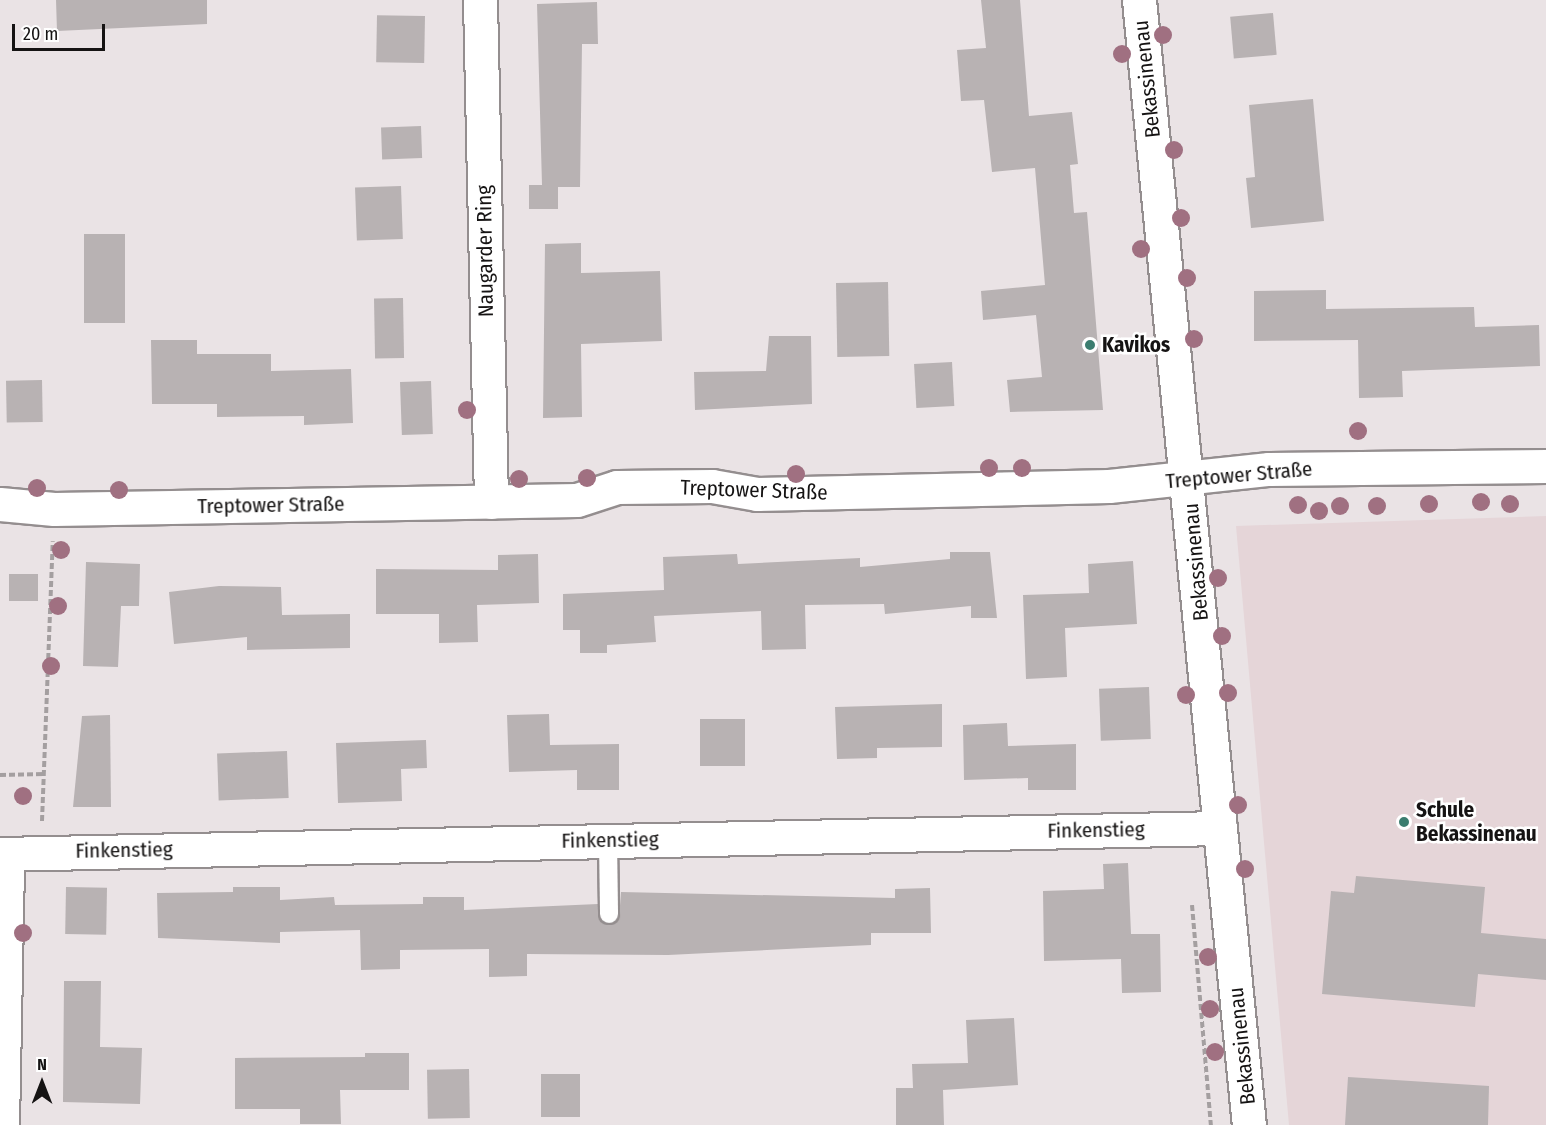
<!DOCTYPE html>
<meta charset="utf-8">
<style>
body{margin:0}
#map{position:relative;width:1546px;height:1125px;overflow:hidden;background:#eae3e5;font-family:"Fira Sans Condensed",sans-serif}
div>[style]{position:absolute}
.built>*{inset:0;background:#e5d5d8}
.building>*{inset:0;background:#b8b2b3;transform-origin:0 0}
.path>*{height:4px;margin-top:-2px;transform-origin:0;background:repeating-linear-gradient(90deg,#a49fa0 0 6px,transparent 0 9px)}
.roads{filter:drop-shadow(2px 0 #948e8f) drop-shadow(-2px 0 #948e8f) drop-shadow(0 2px #948e8f) drop-shadow(0 -2px #948e8f)}
.lane>*{height:18px;margin:-9px;padding:0 9px;transform-origin:9px;border-radius:9px;background:#fff}
.street>*{height:33px;margin:-16.5px;padding:0 16.5px;transform-origin:16.5px;border-radius:16.5px;background:#fff}
.secondary>*{height:33px;margin:-16.5px;padding:0 16.5px;transform-origin:16.5px;border-radius:16.5px;background:#fff}
.trees>*{width:18px;height:18px;margin:-9px;border-radius:50%;background:#a07081}
.dots>*{width:16px;height:16px;translate:-50% -50%;box-sizing:border-box;border:3px solid #fff;border-radius:50%}
span{translate:-50% -50%;white-space:nowrap;text-align:center;line-height:1.15;-webkit-text-stroke:5px #fff;paint-order:stroke}
.street-label{font-size:21px;color:#151313}
.poi-label{font-size:21px;color:#151313;font-weight:700}
.left{translate:0 -50%;text-align:left}
.north{position:absolute;left:12px;top:1053px;width:60px;height:60px;-webkit-text-stroke:4px #fff;paint-order:stroke;rotate:0deg;font-size:16px;font-weight:700;line-height:24px;text-align:center;color:#151313}
.north::after{content:'';display:block;margin:auto;width:21px;height:27px;background:#151313;clip-path:polygon(50% 0,100% 100%,50% 72%,0 100%)}
.scale{position:absolute;left:12px;top:24px;width:93px;height:27px;box-sizing:border-box;border:3px solid #151313;border-top:0;padding-left:8px;font-size:18px;line-height:21px;white-space:nowrap;color:#151313;-webkit-text-stroke:4px #fff;paint-order:stroke}
</style>
<div id="map">
<div class="built">
<div style="clip-path:polygon(1546px 516px,1546px 1125px,1289px 1125px,1236px 526px)"></div>
</div>
<div class="building">
<div style="clip-path:polygon(56px 0,207px 0,207px 24px,57px 31px)"></div>
<div style="clip-path:polygon(981px 0,1020px 0,1029px 116px,1072px 112px,1078px 164px,1070px 165px,1074px 213px,1087px 212px,1103px 410px,1010px 412px,1007px 380px,1042px 377px,1036px 315px,983px 320px,981px 291px,1045px 285px,1035px 168px,992px 172px,984px 100px,961px 101px,957px 50px,986px 48px)"></div>
<div style="clip-path:polygon(597px 2px,598px 44px,582px 44px,580px 187px,558px 187px,558px 209px,529px 209px,529px 185px,542px 185px,537px 4px)"></div>
<div style="left:1273px;top:13px;width:42px;height:43px;rotate:85deg"></div>
<div style="left:425px;top:16px;width:47px;height:48px;rotate:91deg"></div>
<div style="clip-path:polygon(1313px 99px,1324px 221px,1251px 228px,1246px 178px,1255px 177px,1249px 105px)"></div>
<div style="left:421px;top:126px;width:32px;height:40px;rotate:88deg"></div>
<div style="left:401px;top:186px;width:53px;height:46px;rotate:88deg"></div>
<div style="left:84px;top:234px;width:41px;height:89px"></div>
<div style="clip-path:polygon(581px 243px,581px 273px,660px 271px,662px 341px,581px 344px,582px 417px,543px 418px,545px 244px)"></div>
<div style="left:888px;top:282px;width:74px;height:52px;rotate:89deg"></div>
<div style="clip-path:polygon(1326px 290px,1326px 309px,1474px 307px,1475px 327px,1539px 325px,1540px 366px,1402px 371px,1403px 397px,1359px 398px,1358px 340px,1254px 341px,1254px 291px)"></div>
<div style="left:403px;top:298px;width:60px;height:29px;rotate:89deg"></div>
<div style="clip-path:polygon(769px 336px,811px 336px,812px 404px,695px 410px,694px 372px,766px 371px)"></div>
<div style="clip-path:polygon(151px 340px,197px 340px,197px 354px,271px 354px,271px 371px,351px 369px,353px 423px,304px 425px,304px 416px,217px 417px,217px 404px,152px 404px)"></div>
<div style="left:952px;top:362px;width:44px;height:38px;rotate:87deg"></div>
<div style="left:42px;top:380px;width:42px;height:36px;rotate:89deg"></div>
<div style="left:431px;top:381px;width:53px;height:31px;rotate:88deg"></div>
<div style="clip-path:polygon(950px 552px,990px 552px,997px 618px,971px 618px,971px 606px,885px 614px,884px 604px,805px 605px,806px 649px,762px 650px,761px 611px,654px 616px,656px 642px,607px 645px,607px 653px,580px 653px,580px 630px,563px 630px,563px 594px,664px 590px,663px 557px,737px 554px,738px 564px,860px 558px,860px 567px,950px 559px)"></div>
<div style="clip-path:polygon(538px 554px,539px 603px,477px 605px,478px 642px,439px 643px,439px 614px,376px 614px,376px 569px,498px 570px,498px 555px)"></div>
<div style="clip-path:polygon(1133px 561px,1137px 624px,1065px 628px,1067px 677px,1026px 679px,1023px 595px,1089px 593px,1088px 564px)"></div>
<div style="clip-path:polygon(86px 562px,140px 564px,139px 606px,121px 606px,118px 667px,83px 666px)"></div>
<div style="left:9px;top:574px;width:29px;height:27px"></div>
<div style="clip-path:polygon(219px 586px,281px 587px,282px 615px,350px 614px,350px 648px,247px 650px,247px 637px,174px 644px,169px 592px)"></div>
<div style="left:1149px;top:687px;width:52px;height:50px;rotate:88deg"></div>
<div style="clip-path:polygon(942px 704px,942px 747px,877px 748px,877px 758px,837px 759px,835px 707px)"></div>
<div style="clip-path:polygon(549px 714px,550px 745px,619px 744px,619px 790px,577px 790px,577px 770px,509px 772px,507px 715px)"></div>
<div style="clip-path:polygon(110px 715px,111px 807px,73px 807px,82px 716px)"></div>
<div style="left:700px;top:719px;width:45px;height:47px"></div>
<div style="clip-path:polygon(1007px 723px,1008px 746px,1076px 744px,1076px 790px,1028px 790px,1028px 778px,964px 780px,963px 725px)"></div>
<div style="clip-path:polygon(426px 740px,427px 768px,401px 769px,402px 801px,338px 803px,336px 743px)"></div>
<div style="left:287px;top:751px;width:47px;height:70px;rotate:88deg"></div>
<div style="clip-path:polygon(1128px 863px,1131px 934px,1160px 934px,1161px 992px,1122px 993px,1121px 959px,1044px 961px,1043px 891px,1104px 889px,1103px 864px)"></div>
<div style="clip-path:polygon(1356px 876px,1485px 887px,1481px 933px,1546px 939px,1546px 980px,1478px 974px,1475px 1007px,1322px 994px,1331px 891px,1354px 893px)"></div>
<div style="left:66px;top:887px;width:41px;height:47px;rotate:1deg"></div>
<div style="clip-path:polygon(233px 887px,280px 887px,280px 900px,334px 897px,335px 905px,423px 904px,423px 897px,464px 897px,464px 910px,598px 904px,599px 919px,609px 925px,619px 919px,621px 892px,895px 898px,895px 889px,930px 888px,931px 933px,871px 933px,871px 945px,806px 948px,668px 955px,527px 954px,527px 976px,489px 977px,489px 949px,400px 950px,400px 969px,361px 970px,360px 930px,280px 932px,280px 943px,158px 938px,157px 893px,233px 892px)"></div>
<div style="clip-path:polygon(64px 981px,101px 981px,100px 1047px,142px 1048px,140px 1104px,63px 1102px)"></div>
<div style="clip-path:polygon(1014px 1018px,1018px 1085px,943px 1090px,944px 1125px,896px 1125px,896px 1088px,913px 1088px,912px 1064px,968px 1063px,966px 1020px)"></div>
<div style="clip-path:polygon(365px 1053px,409px 1053px,409px 1090px,340px 1090px,341px 1124px,300px 1124px,300px 1109px,235px 1109px,235px 1058px,365px 1057px)"></div>
<div style="left:469px;top:1069px;width:49px;height:42px;rotate:89deg"></div>
<div style="left:541px;top:1074px;width:39px;height:43px"></div>
<div style="clip-path:polygon(1348px 1077px,1489px 1086px,1488px 1125px,1345px 1125px)"></div>
</div>
<div class="path">
<div style="left:0;top:775px;width:45px;rotate:-1.3deg"></div>
<div style="left:42px;top:821px;width:280px;rotate:-87.8deg"></div>
<div style="left:1192px;top:905px;width:221px;rotate:85.1deg"></div>
</div>
<div class="roads">
<div class="lane">
<div style="left:608px;top:840px;width:74px;rotate:89.2deg"></div>
</div>
<div class="street">
<div style="left:480px;top:0;width:502px;rotate:88.74deg"></div>
<div style="left:0;top:504px;width:54px;rotate:5.3deg"></div>
<div style="left:54px;top:509px;width:523px;rotate:-0.99deg"></div>
<div style="left:577px;top:500px;width:42px;rotate:-18deg"></div>
<div style="left:617px;top:487px;width:95px;rotate:-0.6deg"></div>
<div style="left:712px;top:486px;width:46px;rotate:10.1deg"></div>
<div style="left:757px;top:494px;width:352px;rotate:-1.3deg"></div>
<div style="left:1109px;top:486px;width:161px;rotate:-6.1deg"></div>
<div style="left:1269px;top:469px;width:277px;rotate:-0.6deg"></div>
<div style="left:0;top:854px;width:1220px;rotate:-1.22deg"></div>
<div style="left:2px;top:1125px;width:271px;rotate:-88.9deg"></div>
</div>
<div class="secondary">
<div style="left:1139px;top:0;width:1130px;rotate:84.42deg"></div>
</div>
</div>
<div class="trees">
<div style="left:1163px;top:35px"></div>
<div style="left:1122px;top:54px"></div>
<div style="left:1174px;top:150px"></div>
<div style="left:1181px;top:218px"></div>
<div style="left:1141px;top:249px"></div>
<div style="left:1187px;top:278px"></div>
<div style="left:1194px;top:339px"></div>
<div style="left:467px;top:410px"></div>
<div style="left:1358px;top:431px"></div>
<div style="left:989px;top:468px"></div>
<div style="left:1022px;top:468px"></div>
<div style="left:796px;top:474px"></div>
<div style="left:587px;top:478px"></div>
<div style="left:519px;top:479px"></div>
<div style="left:37px;top:488px"></div>
<div style="left:119px;top:490px"></div>
<div style="left:1481px;top:502px"></div>
<div style="left:1429px;top:504px"></div>
<div style="left:1510px;top:504px"></div>
<div style="left:1298px;top:505px"></div>
<div style="left:1340px;top:506px"></div>
<div style="left:1377px;top:506px"></div>
<div style="left:1319px;top:511px"></div>
<div style="left:61px;top:550px"></div>
<div style="left:1218px;top:578px"></div>
<div style="left:58px;top:606px"></div>
<div style="left:1222px;top:636px"></div>
<div style="left:51px;top:666px"></div>
<div style="left:1228px;top:693px"></div>
<div style="left:1186px;top:695px"></div>
<div style="left:23px;top:796px"></div>
<div style="left:1238px;top:805px"></div>
<div style="left:1245px;top:869px"></div>
<div style="left:23px;top:933px"></div>
<div style="left:1208px;top:957px"></div>
<div style="left:1210px;top:1009px"></div>
<div style="left:1215px;top:1052px"></div>
</div>
<div class="dots">
<div style="left:1090px;top:345px;background:#3b7d6f"></div>
<div style="left:1404px;top:822px;background:#3b7d6f"></div>
</div>
<div class="street-label">
<span style="left:1147px;top:79px;rotate:-96deg">Bekassinenau</span>
<span style="left:485px;top:251px;rotate:-91deg">Naugarder Ring</span>
<span style="left:1239px;top:475px;rotate:-5deg">Treptower Straße</span>
<span style="left:754px;top:490px;rotate:2deg">Treptower Straße</span>
<span style="left:271px;top:505px;rotate:-1deg">Treptower Straße</span>
<span style="left:1196px;top:562px;rotate:-95deg">Bekassinenau</span>
<span style="left:1096px;top:830px;rotate:-1deg">Finkenstieg</span>
<span style="left:610px;top:840px;rotate:-1deg">Finkenstieg</span>
<span style="left:124px;top:850px;rotate:-1deg">Finkenstieg</span>
<span style="left:1242px;top:1046px;rotate:-96deg">Bekassinenau</span>
</div>
<div class="poi-label">
<span class="left" style="left:1102px;top:345px">Kavikos</span>
<span class="left" style="left:1416px;top:822px">Schule<br>Bekassinenau</span>
</div>
<div class="north">N</div>
<div class="scale">20 m</div>
</div>
